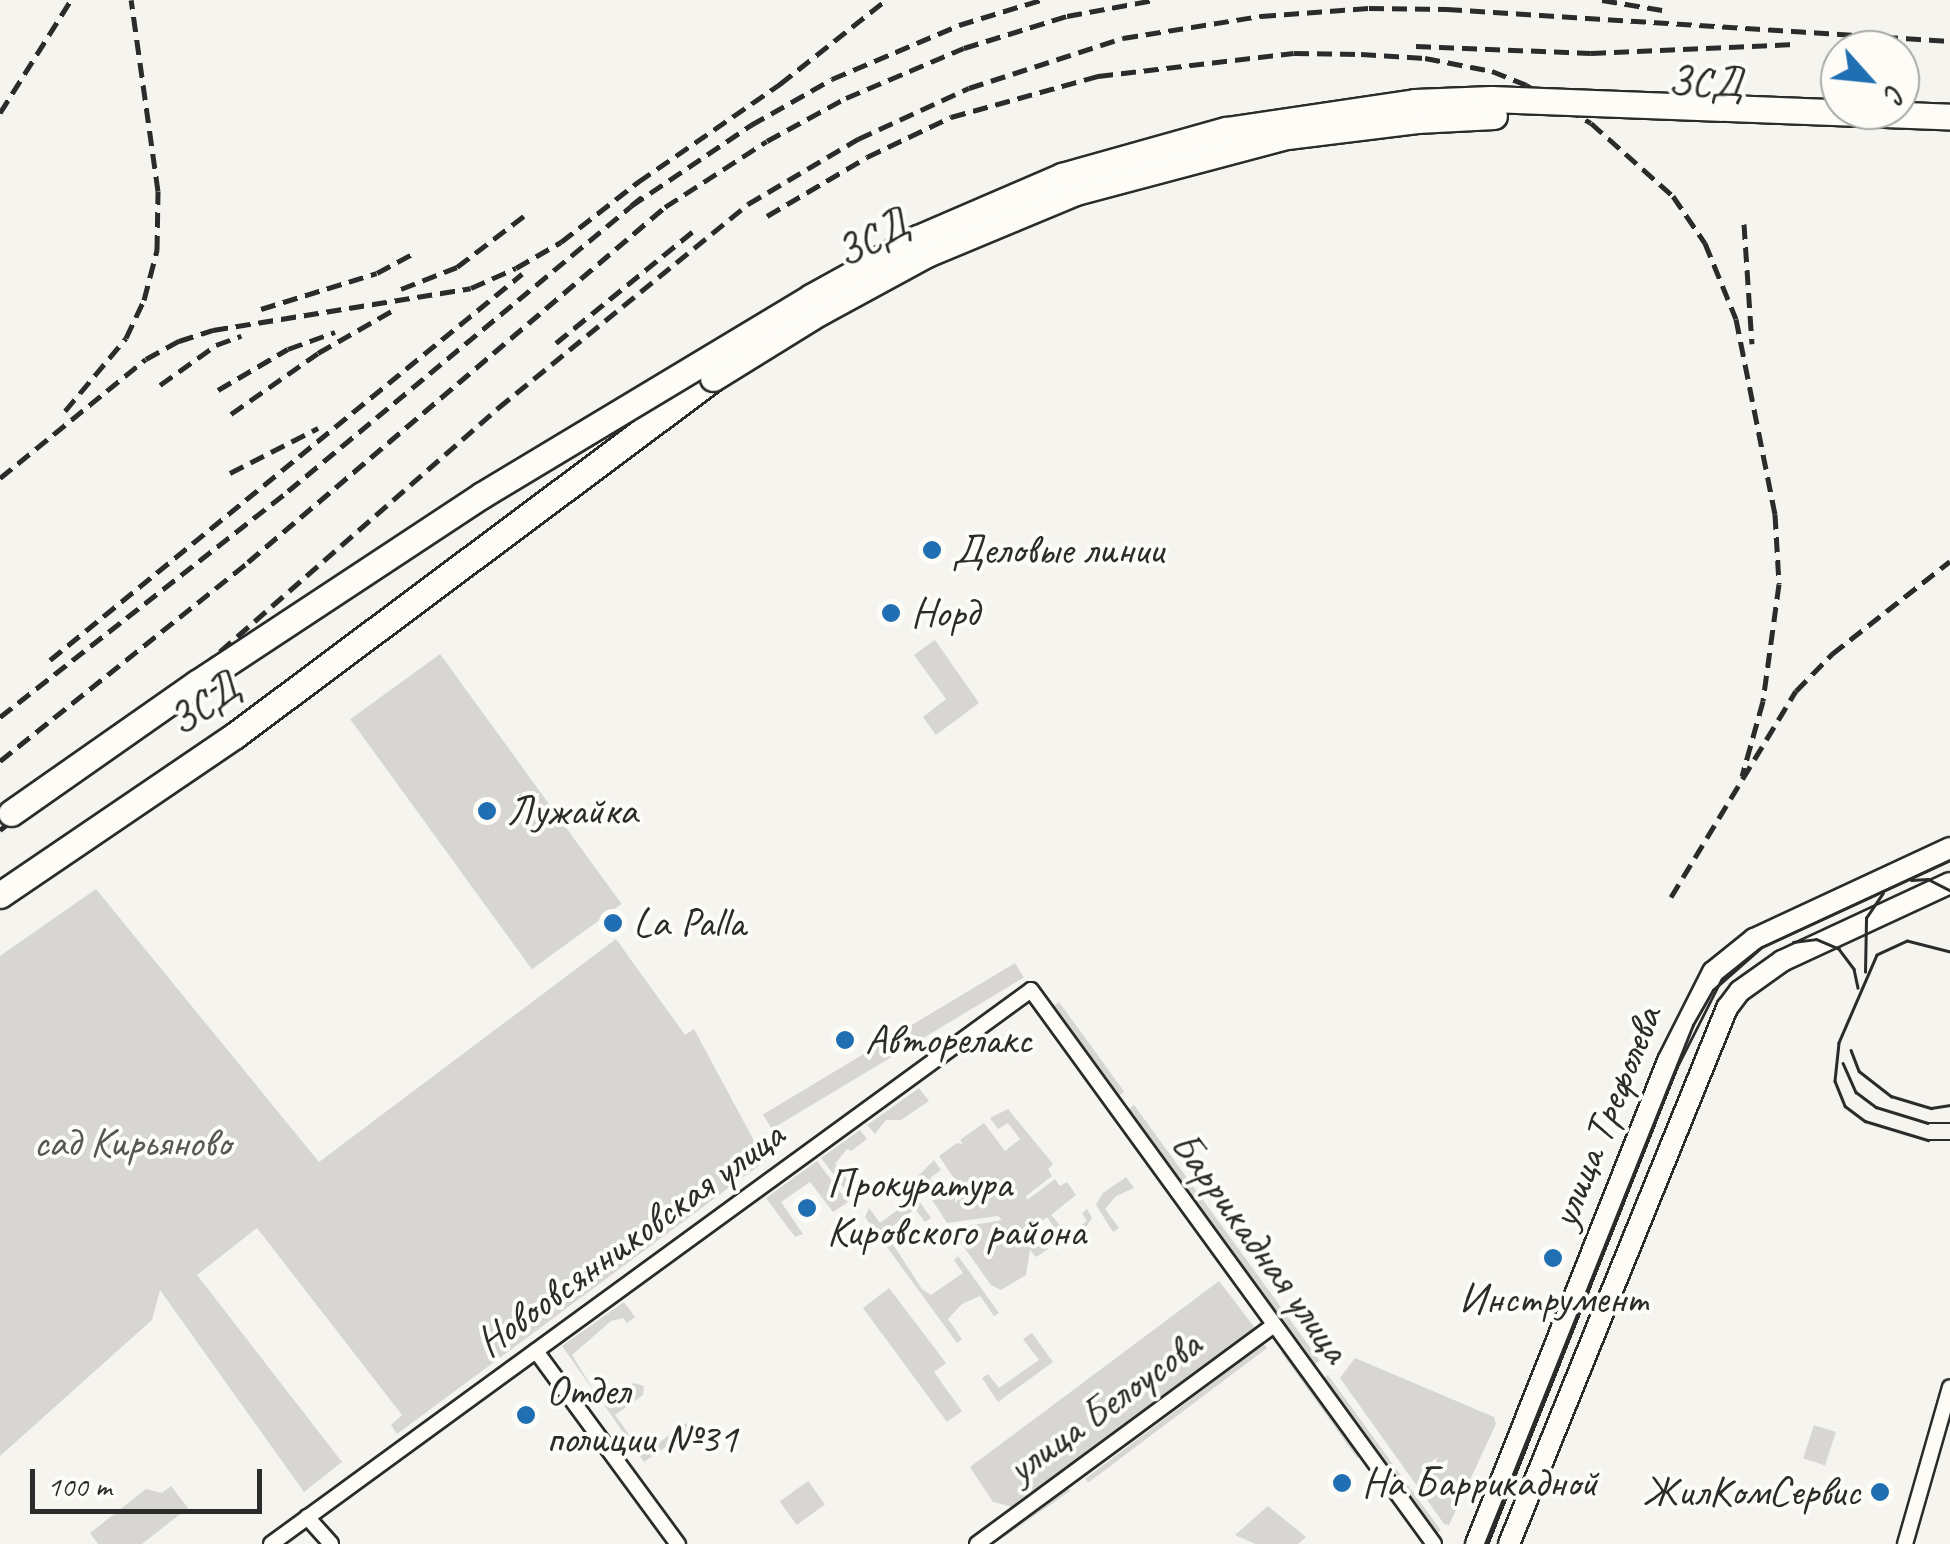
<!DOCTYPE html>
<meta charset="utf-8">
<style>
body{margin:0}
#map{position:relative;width:1950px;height:1544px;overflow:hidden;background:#f5f4ef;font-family:Caveat,sans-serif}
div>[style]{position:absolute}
.green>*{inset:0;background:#d7d6d2;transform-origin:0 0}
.roads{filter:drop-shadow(2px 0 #2b2b2b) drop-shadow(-2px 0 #2b2b2b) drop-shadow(0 2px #2b2b2b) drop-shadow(0 -2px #2b2b2b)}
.street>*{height:14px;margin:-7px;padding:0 7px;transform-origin:7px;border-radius:7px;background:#fdfcf7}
.secondary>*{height:20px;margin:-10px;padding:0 10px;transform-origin:10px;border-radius:10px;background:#fdfcf7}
.highway>*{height:25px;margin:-12.5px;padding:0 12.5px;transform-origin:12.5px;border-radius:12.5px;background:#fdfcf7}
.tram>*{height:2.5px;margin:-1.25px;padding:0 1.25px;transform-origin:1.25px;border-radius:1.25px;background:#2b2b2b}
.rail>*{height:5px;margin-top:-2.5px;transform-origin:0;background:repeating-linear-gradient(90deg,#2b2b2b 0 15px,transparent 0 23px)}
.bridges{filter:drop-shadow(2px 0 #2b2b2b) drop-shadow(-2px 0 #2b2b2b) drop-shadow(0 2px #2b2b2b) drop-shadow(0 -2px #2b2b2b)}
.highway-bridge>*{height:25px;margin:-12.5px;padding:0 12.5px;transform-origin:12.5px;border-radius:12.5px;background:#fdfcf7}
.dots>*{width:28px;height:28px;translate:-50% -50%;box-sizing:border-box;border:5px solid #fdfcf7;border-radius:50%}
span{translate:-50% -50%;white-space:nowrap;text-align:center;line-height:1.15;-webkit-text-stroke:8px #fdfcf7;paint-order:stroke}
.street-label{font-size:42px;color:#2b2b2b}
.poi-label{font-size:42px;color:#2b2b2b}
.left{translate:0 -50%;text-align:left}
.right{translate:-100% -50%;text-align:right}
.park-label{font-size:42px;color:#565655}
.north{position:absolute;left:1820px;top:30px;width:100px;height:100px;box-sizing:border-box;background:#fdfcf7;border:2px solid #a9a8a5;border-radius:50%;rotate:117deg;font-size:28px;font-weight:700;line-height:40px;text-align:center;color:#2b2b2b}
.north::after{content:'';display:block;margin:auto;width:35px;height:45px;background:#1f6fb2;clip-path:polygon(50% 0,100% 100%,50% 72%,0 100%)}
.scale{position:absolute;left:30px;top:1469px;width:232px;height:45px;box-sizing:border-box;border:5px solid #2b2b2b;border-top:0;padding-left:12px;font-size:30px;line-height:35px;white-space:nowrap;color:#2b2b2b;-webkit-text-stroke:8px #fdfcf7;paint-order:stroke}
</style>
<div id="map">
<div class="green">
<div style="clip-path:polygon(935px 640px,979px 703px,936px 735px,923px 717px,946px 699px,914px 655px)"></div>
<div style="left:440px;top:654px;width:309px;height:111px;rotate:54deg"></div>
<div style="clip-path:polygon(96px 889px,319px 1162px,616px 939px,685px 1035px,694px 1029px,765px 1161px,397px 1434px,391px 1425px,402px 1415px,257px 1228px,197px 1275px,342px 1462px,304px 1492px,160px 1290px,152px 1320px,0 1456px,0 956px)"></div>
<div style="left:1015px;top:963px;width:17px;height:294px;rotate:59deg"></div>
<div style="left:1059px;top:1002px;width:111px;height:6px;rotate:54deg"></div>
<div style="clip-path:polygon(919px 1088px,929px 1101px,901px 1120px,886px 1120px,875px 1134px,867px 1125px)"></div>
<div style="left:1134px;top:1105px;width:316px;height:9px;rotate:54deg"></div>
<div style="clip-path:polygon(1008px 1109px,1053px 1164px,1048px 1169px,1052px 1176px,1026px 1196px,1027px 1200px,1055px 1179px,1060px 1186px,1067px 1182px,1076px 1195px,1051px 1215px,1068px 1234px,1087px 1221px,1082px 1213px,1087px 1209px,1092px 1218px,1080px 1236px,1058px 1233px,1047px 1217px,1033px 1227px,1048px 1249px,1036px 1257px,1030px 1250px,1026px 1275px,1001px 1290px,991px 1285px,951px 1229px,1002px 1220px,998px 1216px,947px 1223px,917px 1177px,934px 1160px,941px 1170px,930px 1178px,945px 1200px,961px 1189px,939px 1156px,957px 1143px,963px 1144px,960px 1140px,984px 1123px,1005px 1151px,1020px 1139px,1008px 1123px,998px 1129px,990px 1118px)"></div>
<div style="clip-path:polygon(860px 1130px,867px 1139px,851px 1151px,847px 1149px,835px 1164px,859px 1194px,852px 1199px,821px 1158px)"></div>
<div style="clip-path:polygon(817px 1161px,848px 1202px,833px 1212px,810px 1182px,781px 1202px,803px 1234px,795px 1237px,766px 1198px)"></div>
<div style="clip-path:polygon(1126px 1177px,1134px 1188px,1116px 1196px,1105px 1209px,1119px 1228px,1113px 1232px,1096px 1205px,1103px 1193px)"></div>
<div style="clip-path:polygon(901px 1186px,912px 1191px,931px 1218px,925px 1222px,915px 1209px,885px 1232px,922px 1289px,931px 1295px,963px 1273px,954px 1260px,958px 1256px,999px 1313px,994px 1316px,980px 1296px,962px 1304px,948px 1319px,962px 1339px,957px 1343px,865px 1217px,869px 1208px,880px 1223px,907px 1203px,895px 1189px)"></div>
<div style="clip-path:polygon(1219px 1281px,1255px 1328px,1013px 1507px,993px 1502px,970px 1467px)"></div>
<div style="clip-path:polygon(889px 1288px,946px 1363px,934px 1372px,962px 1411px,947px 1422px,863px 1308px)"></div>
<div style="clip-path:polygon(624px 1302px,635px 1317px,627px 1323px,623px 1318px,611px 1321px,572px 1355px,596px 1394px,562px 1346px)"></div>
<div style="clip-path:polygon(1032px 1333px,1053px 1362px,998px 1402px,982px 1378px,988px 1374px,999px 1388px,1039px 1360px,1023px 1339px)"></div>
<div style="left:1264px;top:1344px;width:5px;height:224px;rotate:53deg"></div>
<div style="clip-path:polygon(1284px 1350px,1361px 1455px,1357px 1458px,1281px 1352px)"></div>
<div style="clip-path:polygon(1355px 1358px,1494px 1417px,1496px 1424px,1449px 1525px,1444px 1524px,1340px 1378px)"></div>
<div style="left:1328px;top:1375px;width:192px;height:6px;rotate:54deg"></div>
<div style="clip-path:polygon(634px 1383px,644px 1386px,643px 1395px,615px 1415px,643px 1454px,686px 1423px,690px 1430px,644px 1462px,604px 1405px)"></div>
<div style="left:1814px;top:1425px;width:23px;height:35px;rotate:18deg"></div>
<div style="left:808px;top:1481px;width:29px;height:35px;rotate:54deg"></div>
<div style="clip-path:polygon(171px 1486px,188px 1508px,142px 1544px,98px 1544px,90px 1533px,146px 1489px,162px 1493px)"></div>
<div style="clip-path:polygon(1067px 1486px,1070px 1491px,994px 1544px,1010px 1528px)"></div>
<div style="clip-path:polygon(1268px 1506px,1306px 1537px,1298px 1544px,1255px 1544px,1235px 1535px)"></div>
</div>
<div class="roads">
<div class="street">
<div style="left:536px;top:1351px;width:240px;rotate:53.7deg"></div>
<div style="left:307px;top:1517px;width:36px;rotate:48deg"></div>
<div style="left:271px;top:1544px;width:940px;rotate:-36.09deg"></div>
<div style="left:1031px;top:990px;width:685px;rotate:53.97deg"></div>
<div style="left:977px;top:1544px;width:368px;rotate:-36.4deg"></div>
<div style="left:1905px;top:1544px;width:163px;rotate:-74deg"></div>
</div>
<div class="secondary">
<div style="left:1476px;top:1544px;width:520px;rotate:-68.32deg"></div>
<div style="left:1668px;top:1061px;width:100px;rotate:-63.2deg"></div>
<div style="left:1713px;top:972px;width:53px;rotate:-38.8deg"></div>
<div style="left:1754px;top:939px;width:216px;rotate:-24.9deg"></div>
<div style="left:1509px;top:1544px;width:579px;rotate:-67.87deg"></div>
<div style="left:1727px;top:1008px;width:21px;rotate:-53deg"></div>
<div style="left:1740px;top:991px;width:52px;rotate:-35.5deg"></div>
<div style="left:1782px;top:961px;width:185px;rotate:-24.9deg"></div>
</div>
<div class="highway">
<div style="left:0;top:895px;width:283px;rotate:-34.2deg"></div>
<div style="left:234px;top:736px;width:598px;rotate:-36.77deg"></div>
</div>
</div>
<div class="tram">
<div style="left:1911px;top:880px;width:17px;rotate:-3deg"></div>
<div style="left:1928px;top:879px;width:25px;rotate:27deg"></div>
<div style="left:1793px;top:942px;width:23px;rotate:-7deg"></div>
<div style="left:1816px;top:939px;width:25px;rotate:23deg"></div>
<div style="left:1839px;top:949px;width:25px;rotate:53deg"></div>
<div style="left:1854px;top:969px;width:19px;rotate:78deg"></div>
<div style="left:1950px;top:952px;width:44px;rotate:-165.7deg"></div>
<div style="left:1907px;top:941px;width:33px;rotate:155deg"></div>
<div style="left:1877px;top:955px;width:96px;rotate:113.4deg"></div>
<div style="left:1839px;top:1043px;width:38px;rotate:96deg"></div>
<div style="left:1835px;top:1081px;width:27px;rotate:68deg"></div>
<div style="left:1845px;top:1106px;width:25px;rotate:37deg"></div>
<div style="left:1865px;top:1121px;width:66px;rotate:16.8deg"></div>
<div style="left:1928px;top:1140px;width:22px"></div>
<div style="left:1865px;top:972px;width:54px;rotate:-88.9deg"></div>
<div style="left:1866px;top:918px;width:30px;rotate:-56deg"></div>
<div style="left:1851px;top:1050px;width:22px;rotate:69deg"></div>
<div style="left:1859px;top:1071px;width:41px;rotate:38deg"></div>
<div style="left:1891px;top:1096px;width:42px;rotate:16.7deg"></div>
<div style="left:1931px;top:1108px;width:19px;rotate:-9deg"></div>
<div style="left:1843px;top:1063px;width:32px;rotate:66deg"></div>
<div style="left:1856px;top:1092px;width:25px;rotate:37deg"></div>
<div style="left:1876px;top:1107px;width:54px;rotate:17.1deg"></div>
<div style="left:1928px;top:1123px;width:22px"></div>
<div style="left:1485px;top:1544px;width:559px;rotate:-68.16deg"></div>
<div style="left:1693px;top:1025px;width:40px;rotate:-60.3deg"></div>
<div style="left:1713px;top:990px;width:65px;rotate:-41.3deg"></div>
<div style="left:1762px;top:947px;width:207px;rotate:-24.8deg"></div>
</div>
<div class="rail">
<div style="left:1602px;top:0;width:61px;rotate:9.5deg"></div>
<div style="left:1416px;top:46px;width:175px;rotate:2.3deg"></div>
<div style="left:1591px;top:53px;width:204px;rotate:-2.5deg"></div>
<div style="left:0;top:113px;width:133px;rotate:-57.9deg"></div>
<div style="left:642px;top:197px;width:14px;rotate:141deg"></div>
<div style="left:631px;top:206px;width:145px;rotate:-34deg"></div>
<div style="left:751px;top:125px;width:93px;rotate:-29.6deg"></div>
<div style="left:832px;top:79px;width:138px;rotate:-23deg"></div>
<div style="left:959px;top:25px;width:86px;rotate:-17deg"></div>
<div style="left:767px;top:216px;width:116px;rotate:-30.5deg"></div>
<div style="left:867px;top:157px;width:93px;rotate:-25.5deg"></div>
<div style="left:951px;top:117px;width:153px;rotate:-15.6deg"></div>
<div style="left:1098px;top:76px;width:197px;rotate:-6.7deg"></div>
<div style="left:1294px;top:53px;width:67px;rotate:0.9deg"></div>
<div style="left:1361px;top:54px;width:64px;rotate:3.6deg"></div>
<div style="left:1425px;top:58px;width:68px;rotate:11deg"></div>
<div style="left:1492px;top:71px;width:37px;rotate:22deg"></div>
<div style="left:1526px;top:85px;width:75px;rotate:30.3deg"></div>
<div style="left:1591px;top:123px;width:110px;rotate:41.7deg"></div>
<div style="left:1673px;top:196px;width:57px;rotate:55.8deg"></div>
<div style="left:1705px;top:243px;width:82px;rotate:67.8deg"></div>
<div style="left:1736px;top:319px;width:199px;rotate:78.7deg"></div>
<div style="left:1775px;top:514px;width:70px;rotate:86.7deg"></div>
<div style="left:1779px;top:584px;width:118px;rotate:97.8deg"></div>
<div style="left:1763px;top:701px;width:78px;rotate:105.6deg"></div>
<div style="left:1744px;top:224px;width:120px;rotate:86.2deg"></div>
<div style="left:401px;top:289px;width:60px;rotate:-21.4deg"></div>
<div style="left:457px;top:267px;width:84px;rotate:-37.3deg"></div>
<div style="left:261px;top:309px;width:121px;rotate:-17.2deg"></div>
<div style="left:377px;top:273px;width:44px;rotate:-28.3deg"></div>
<div style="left:556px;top:343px;width:176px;rotate:-39.2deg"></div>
<div style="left:160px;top:385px;width:69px;rotate:-35.5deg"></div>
<div style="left:216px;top:345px;width:27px;rotate:-20deg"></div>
<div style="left:218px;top:390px;width:81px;rotate:-30.4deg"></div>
<div style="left:288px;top:349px;width:50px;rotate:-19.9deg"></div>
<div style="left:65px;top:411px;width:95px;rotate:-50.1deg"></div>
<div style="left:126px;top:338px;width:42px;rotate:-64.7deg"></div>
<div style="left:144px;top:300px;width:52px;rotate:-75.4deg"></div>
<div style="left:157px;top:250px;width:59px;rotate:-89deg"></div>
<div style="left:158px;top:191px;width:193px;rotate:-98deg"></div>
<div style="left:231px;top:414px;width:106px;rotate:-35deg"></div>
<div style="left:318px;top:353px;width:91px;rotate:-29.7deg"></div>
<div style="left:230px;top:473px;width:99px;rotate:-27.1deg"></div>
<div style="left:0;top:478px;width:188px;rotate:-39.2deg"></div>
<div style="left:146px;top:359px;width:38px;rotate:-29deg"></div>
<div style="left:179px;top:341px;width:36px;rotate:-18deg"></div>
<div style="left:213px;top:330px;width:261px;rotate:-9.2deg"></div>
<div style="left:471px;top:288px;width:49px;rotate:-24deg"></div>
<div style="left:516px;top:268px;width:52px;rotate:-30deg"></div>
<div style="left:561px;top:242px;width:98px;rotate:-37.9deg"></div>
<div style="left:638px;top:182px;width:173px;rotate:-34.6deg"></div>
<div style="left:780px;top:84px;width:135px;rotate:-38.4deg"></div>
<div style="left:50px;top:660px;width:610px;rotate:-39.28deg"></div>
<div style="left:0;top:717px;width:366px;rotate:-38.1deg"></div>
<div style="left:288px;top:491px;width:446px;rotate:-39.7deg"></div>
<div style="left:0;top:761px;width:318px;rotate:-38.7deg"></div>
<div style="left:248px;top:562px;width:548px;rotate:-40.41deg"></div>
<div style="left:665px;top:207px;width:121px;rotate:-32.9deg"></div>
<div style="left:767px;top:141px;width:90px;rotate:-28.6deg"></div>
<div style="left:846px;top:98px;width:128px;rotate:-23deg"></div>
<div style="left:964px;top:48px;width:108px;rotate:-17.3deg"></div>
<div style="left:1067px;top:16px;width:88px;rotate:-10.4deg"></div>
<div style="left:0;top:830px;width:214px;rotate:-38.4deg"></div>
<div style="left:168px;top:697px;width:439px;rotate:-41.2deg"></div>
<div style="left:498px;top:408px;width:323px;rotate:-39.2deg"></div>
<div style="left:748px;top:204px;width:128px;rotate:-30.6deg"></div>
<div style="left:858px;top:139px;width:122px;rotate:-24.7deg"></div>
<div style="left:969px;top:88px;width:162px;rotate:-18deg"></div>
<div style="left:1123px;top:38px;width:140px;rotate:-9.1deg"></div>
<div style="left:1261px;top:16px;width:108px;rotate:-4.2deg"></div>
<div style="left:1369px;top:8px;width:78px;rotate:0.7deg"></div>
<div style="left:1447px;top:9px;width:504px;rotate:3.64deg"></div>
<div style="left:1671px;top:897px;width:241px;rotate:-58.8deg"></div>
<div style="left:1796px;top:691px;width:52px;rotate:-45.8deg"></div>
<div style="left:1832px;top:654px;width:150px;rotate:-38.2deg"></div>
</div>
<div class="bridges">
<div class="highway-bridge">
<div style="left:713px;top:378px;width:126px;rotate:-31.7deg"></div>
<div style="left:820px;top:312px;width:122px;rotate:-28.5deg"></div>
<div style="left:927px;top:254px;width:161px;rotate:-22.6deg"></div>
<div style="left:1076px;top:192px;width:218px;rotate:-14.9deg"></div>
<div style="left:1287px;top:136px;width:131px;rotate:-7deg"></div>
<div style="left:1417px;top:120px;width:77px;rotate:-3deg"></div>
<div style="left:11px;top:813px;width:227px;rotate:-35deg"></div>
<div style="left:197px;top:683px;width:341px;rotate:-33.4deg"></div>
<div style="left:482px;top:495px;width:384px;rotate:-31deg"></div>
<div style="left:811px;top:297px;width:122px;rotate:-28.9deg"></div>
<div style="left:918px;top:238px;width:157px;rotate:-23.3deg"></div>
<div style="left:1062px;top:176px;width:170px;rotate:-15.7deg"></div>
<div style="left:1226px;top:130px;width:191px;rotate:-8.4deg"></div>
<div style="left:1415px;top:102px;width:76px;rotate:-2.3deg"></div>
<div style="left:1491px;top:99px;width:459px;rotate:2.2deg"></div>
</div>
</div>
<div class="dots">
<div style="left:932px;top:550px;background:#1f6fb2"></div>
<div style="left:891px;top:613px;background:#1f6fb2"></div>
<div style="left:487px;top:811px;background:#1f6fb2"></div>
<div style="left:613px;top:923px;background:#1f6fb2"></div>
<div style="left:845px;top:1040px;background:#1f6fb2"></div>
<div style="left:807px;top:1208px;background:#1f6fb2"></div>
<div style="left:1553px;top:1258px;background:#1f6fb2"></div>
<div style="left:526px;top:1415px;background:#1f6fb2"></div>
<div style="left:1342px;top:1483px;background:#1f6fb2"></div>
<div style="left:1880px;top:1492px;background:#1f6fb2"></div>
</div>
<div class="street-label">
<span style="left:1705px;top:83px;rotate:2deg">ЗСД</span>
<span style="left:872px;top:239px;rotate:-28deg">ЗСД</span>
<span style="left:204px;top:705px;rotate:-35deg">ЗСД</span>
<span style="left:1606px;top:1117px;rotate:-68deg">улица Трефолева</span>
<span style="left:630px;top:1239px;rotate:-36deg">Новоовсянниковская улица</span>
<span style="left:1260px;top:1247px;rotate:54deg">Баррикадная улица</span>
<span style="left:1104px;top:1407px;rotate:-36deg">улица Белоусова</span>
</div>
<div class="poi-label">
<span class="left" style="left:952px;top:550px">Деловые линии</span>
<span class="left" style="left:911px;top:613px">Норд</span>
<span class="left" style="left:507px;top:811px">Лужайка</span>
<span class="left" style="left:633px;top:923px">La Palla</span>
<span class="left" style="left:865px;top:1040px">Авторелакс</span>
<span class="left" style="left:827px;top:1208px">Прокуратура<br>Кировского района</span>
<span style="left:1553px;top:1299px">Инструмент</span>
<span class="left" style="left:546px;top:1415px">Отдел<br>полиции №31</span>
<span class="left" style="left:1362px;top:1483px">На Баррикадной</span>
<span class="right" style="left:1860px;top:1492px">ЖилКомСервис</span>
</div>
<div class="park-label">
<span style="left:132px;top:1143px">сад Кирьяново</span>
</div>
<div class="north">С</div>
<div class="scale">100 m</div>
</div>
